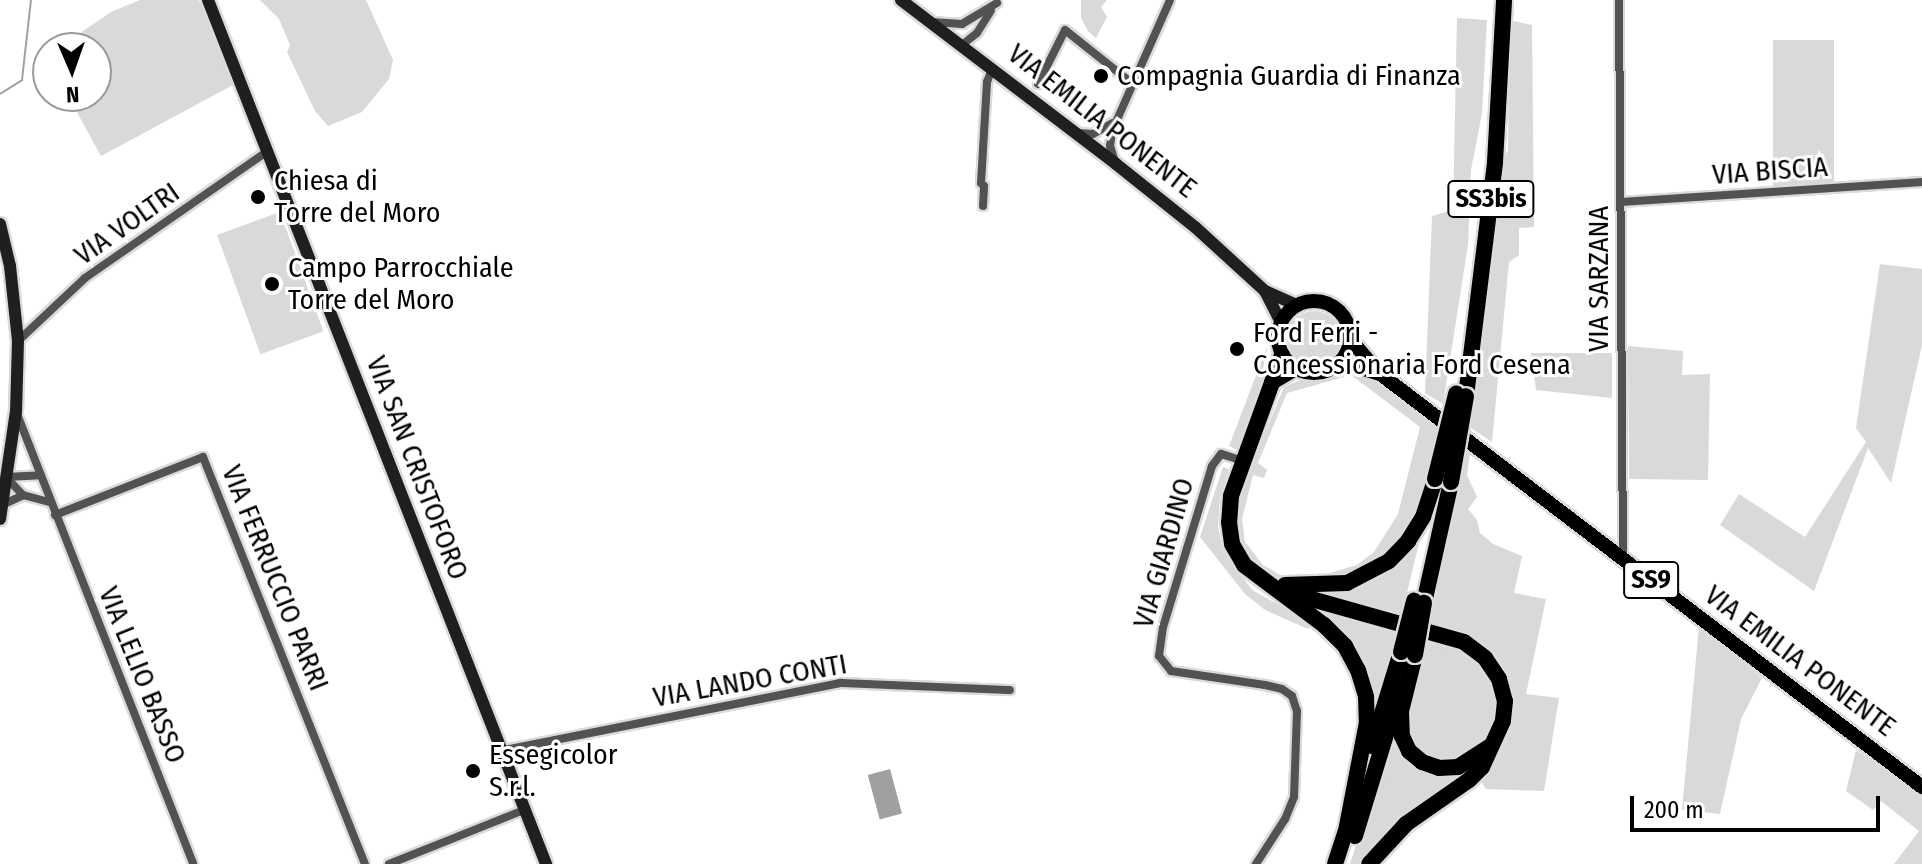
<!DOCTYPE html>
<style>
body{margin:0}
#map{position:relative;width:1922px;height:864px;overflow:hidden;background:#fff;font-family:"Fira Sans Condensed",sans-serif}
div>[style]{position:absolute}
.green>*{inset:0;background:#d9d9d9;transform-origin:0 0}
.round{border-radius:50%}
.water>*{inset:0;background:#a0a0a0;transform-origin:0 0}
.stream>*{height:2px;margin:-1px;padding:0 1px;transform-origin:1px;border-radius:1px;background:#a0a0a0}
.roads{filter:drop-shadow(2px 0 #dbdbdb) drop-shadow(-2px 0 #dbdbdb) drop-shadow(0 2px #dbdbdb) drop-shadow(0 -2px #dbdbdb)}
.street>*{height:8px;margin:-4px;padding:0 4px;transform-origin:4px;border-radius:4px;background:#525252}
.secondary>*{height:12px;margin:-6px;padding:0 6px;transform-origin:6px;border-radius:6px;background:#1f1f1f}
.primary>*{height:14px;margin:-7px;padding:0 7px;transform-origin:7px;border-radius:7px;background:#000}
.primary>.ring{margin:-7px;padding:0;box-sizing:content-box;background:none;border:14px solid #000;border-radius:50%}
.highway>*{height:16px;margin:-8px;padding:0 8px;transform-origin:8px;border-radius:8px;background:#000}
.bridges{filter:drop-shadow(2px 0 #dbdbdb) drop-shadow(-2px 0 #dbdbdb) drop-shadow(0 2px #dbdbdb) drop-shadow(0 -2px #dbdbdb)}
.highway-bridge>*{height:16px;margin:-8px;padding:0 8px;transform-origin:8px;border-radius:8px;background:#000}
.dots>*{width:22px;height:22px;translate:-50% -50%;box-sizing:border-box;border:4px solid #fff;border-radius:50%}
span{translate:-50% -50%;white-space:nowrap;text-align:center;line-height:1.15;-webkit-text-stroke:6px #fff;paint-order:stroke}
.shield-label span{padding:2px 6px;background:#fff;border:2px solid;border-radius:6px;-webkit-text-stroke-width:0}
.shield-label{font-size:26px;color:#000;font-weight:700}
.poi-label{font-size:28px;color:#000}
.left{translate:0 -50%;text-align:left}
.street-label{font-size:28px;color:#000}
.north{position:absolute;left:32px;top:32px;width:80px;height:80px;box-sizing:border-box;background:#fff;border:2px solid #999;border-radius:50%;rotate:178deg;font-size:22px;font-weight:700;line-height:32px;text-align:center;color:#000}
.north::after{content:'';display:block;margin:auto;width:28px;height:36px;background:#000;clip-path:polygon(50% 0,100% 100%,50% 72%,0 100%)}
.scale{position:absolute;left:1630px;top:796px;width:250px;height:36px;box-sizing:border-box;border:4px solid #000;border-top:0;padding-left:10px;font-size:24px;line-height:28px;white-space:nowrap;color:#000;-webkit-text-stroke:6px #fff;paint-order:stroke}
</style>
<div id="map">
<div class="green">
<div style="clip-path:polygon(140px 0,199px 0,233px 85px,101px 156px,68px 96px,96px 96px,96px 48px,58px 48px,111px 12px)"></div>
<div style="clip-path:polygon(260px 0,366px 0,393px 60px,389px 79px,362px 112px,328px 126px,315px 111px,287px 52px,290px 45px,279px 19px)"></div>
<div style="clip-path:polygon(1081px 0,1107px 0,1101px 7px,1107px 17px,1096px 38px,1088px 31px,1081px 18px)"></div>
<div style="clip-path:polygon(1457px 18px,1487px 20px,1482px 113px,1471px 170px,1468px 245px,1443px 404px,1425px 393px,1432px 216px,1453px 210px)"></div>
<div style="clip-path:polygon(1509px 20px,1532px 25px,1534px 227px,1519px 228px,1519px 255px,1509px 262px,1492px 442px,1468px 426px,1500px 169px,1508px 150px)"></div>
<div style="left:1773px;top:40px;width:61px;height:146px"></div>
<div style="left:280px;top:212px;width:127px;height:67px;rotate:70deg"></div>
<div style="clip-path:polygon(1880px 264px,1922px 269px,1922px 345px,1891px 483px,1868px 448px,1814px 591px,1720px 525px,1739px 494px,1805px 537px,1866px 442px,1856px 428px)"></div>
<div class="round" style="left:1286px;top:311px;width:56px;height:56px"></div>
<div style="clip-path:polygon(1268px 344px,1262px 373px,1268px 377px,1237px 450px,1229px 446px)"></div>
<div style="clip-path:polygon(1628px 346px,1683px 351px,1682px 375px,1710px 374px,1708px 480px,1629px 479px)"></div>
<div style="clip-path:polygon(1531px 353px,1612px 353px,1612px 398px,1536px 390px)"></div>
<div style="clip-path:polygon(evenodd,1356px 371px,1376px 377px,1439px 425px,1414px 521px,1387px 556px,1345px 580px,1301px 583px,1276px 579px,1262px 571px,1245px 553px,1239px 534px,1236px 515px,1249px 471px,1284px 387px,1298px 381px,1356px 371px,1351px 375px,1420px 427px,1398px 514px,1374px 552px,1357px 565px,1306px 580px,1280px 575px,1263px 565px,1245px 542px,1242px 519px,1253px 475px,1264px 478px,1267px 470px,1258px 463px,1287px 393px,1351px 375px)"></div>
<div style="clip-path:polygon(1463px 447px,1470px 453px,1467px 475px,1477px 497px,1468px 509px,1477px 520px,1480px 533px,1493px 544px,1522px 556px,1514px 593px,1546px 599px,1526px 694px,1559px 698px,1544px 791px,1486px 789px,1479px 778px,1506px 741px,1510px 712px,1470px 640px,1428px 623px)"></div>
<div style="clip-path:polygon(1223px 467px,1229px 469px,1220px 499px,1218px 527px,1223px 550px,1252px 590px,1312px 623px,1308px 629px,1265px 610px,1245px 594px,1200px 537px)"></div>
<div style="clip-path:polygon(1423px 526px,1401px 618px,1289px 590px,1321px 593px,1360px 585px,1380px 575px)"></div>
<div style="clip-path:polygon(1298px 604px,1398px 629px,1370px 733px,1360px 668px)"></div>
<div style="clip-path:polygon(1699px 626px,1762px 678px,1741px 719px,1720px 814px,1682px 810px)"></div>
<div style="clip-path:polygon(1424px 637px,1460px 648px,1481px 665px,1493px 685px,1497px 703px,1495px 723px,1487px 742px,1471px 756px,1441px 763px,1413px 748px,1406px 733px,1404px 712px)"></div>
<div style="clip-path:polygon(1394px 724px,1412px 763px,1423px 771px,1441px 774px,1474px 766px,1363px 864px,1350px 864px)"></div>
<div style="clip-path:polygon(1856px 750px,1922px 795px,1922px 864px,1894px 864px,1919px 831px,1881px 801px,1873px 810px,1846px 791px)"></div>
</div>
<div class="water">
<div style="left:890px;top:769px;width:46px;height:23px;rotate:75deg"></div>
</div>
<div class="stream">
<div style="left:0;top:94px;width:26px;rotate:-32deg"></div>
<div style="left:22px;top:80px;width:81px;rotate:-83.6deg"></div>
</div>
<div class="roads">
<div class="street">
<div style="left:1619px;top:0;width:558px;rotate:89.59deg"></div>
<div style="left:932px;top:22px;width:30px;rotate:4deg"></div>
<div style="left:962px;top:24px;width:41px;rotate:-31deg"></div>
<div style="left:962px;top:45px;width:19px;rotate:-39deg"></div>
<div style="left:977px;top:33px;width:26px;rotate:-58deg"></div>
<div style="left:1038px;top:84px;width:60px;rotate:-63.4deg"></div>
<div style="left:1065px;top:30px;width:87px;rotate:38.5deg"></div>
<div style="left:1078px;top:133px;width:15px;rotate:4deg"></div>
<div style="left:1093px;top:134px;width:23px;rotate:-29deg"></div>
<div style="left:1115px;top:162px;width:17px;rotate:-107deg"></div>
<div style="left:1110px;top:146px;width:15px;rotate:-82deg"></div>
<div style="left:1112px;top:131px;width:143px;rotate:-66.1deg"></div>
<div style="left:1621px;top:202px;width:302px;rotate:-3.8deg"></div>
<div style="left:983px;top:206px;width:20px;rotate:-87deg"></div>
<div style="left:984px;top:186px;width:4px;rotate:-135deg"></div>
<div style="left:981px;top:183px;width:101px;rotate:-86.6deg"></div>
<div style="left:987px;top:82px;width:14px;rotate:-69deg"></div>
<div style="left:18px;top:341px;width:92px;rotate:-43.2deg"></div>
<div style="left:85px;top:278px;width:223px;rotate:-34.8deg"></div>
<div style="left:17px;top:414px;width:483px;rotate:68.6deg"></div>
<div style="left:1243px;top:461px;width:23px;rotate:-162deg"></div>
<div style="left:1221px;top:454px;width:15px;rotate:127deg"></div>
<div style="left:1212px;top:466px;width:168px;rotate:106.9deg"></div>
<div style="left:1163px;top:627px;width:29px;rotate:98deg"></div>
<div style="left:1159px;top:656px;width:19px;rotate:51deg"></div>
<div style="left:1171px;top:671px;width:95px;rotate:8.5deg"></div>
<div style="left:1265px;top:685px;width:17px;rotate:13deg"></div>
<div style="left:1282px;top:689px;width:12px;rotate:35deg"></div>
<div style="left:1292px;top:696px;width:16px;rotate:72deg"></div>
<div style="left:1297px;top:711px;width:86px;rotate:92deg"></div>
<div style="left:1294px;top:797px;width:24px;rotate:112deg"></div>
<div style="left:1285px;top:819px;width:54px;rotate:122.8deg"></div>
<div style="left:6px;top:477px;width:35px;rotate:-3deg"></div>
<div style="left:6px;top:477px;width:25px;rotate:47deg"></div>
<div style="left:2px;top:505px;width:23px;rotate:-25deg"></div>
<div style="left:23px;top:495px;width:28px;rotate:15deg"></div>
<div style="left:55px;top:515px;width:159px;rotate:-21.4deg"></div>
<div style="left:203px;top:457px;width:438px;rotate:68.3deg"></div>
<div style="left:500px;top:751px;width:347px;rotate:-11.3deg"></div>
<div style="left:840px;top:683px;width:170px;rotate:2.4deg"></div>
<div style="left:389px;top:864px;width:145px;rotate:-21.8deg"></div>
</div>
<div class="secondary">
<div style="left:208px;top:0;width:928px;rotate:68.63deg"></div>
<div style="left:901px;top:0;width:270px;rotate:37.3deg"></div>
<div style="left:1116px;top:164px;width:101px;rotate:38.6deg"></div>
<div style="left:1195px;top:227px;width:95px;rotate:42.4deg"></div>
<div style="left:1265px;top:291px;width:35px;rotate:24deg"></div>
<div style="left:0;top:224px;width:43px;rotate:76.6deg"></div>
<div style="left:10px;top:266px;width:75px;rotate:83.9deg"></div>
<div style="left:18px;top:341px;width:70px;rotate:91.6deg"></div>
<div style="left:16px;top:411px;width:109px;rotate:98.4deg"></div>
<div style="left:1265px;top:291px;width:35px;rotate:63deg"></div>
</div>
<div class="primary">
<div class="ring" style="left:1278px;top:301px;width:58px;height:58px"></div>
<div style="left:1351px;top:340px;width:43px;rotate:49.7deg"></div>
<div style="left:1379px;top:373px;width:683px;rotate:37.32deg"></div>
<div style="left:1341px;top:362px;width:39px;rotate:17deg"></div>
</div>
<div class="highway">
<div style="left:1282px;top:355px;width:150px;rotate:109.9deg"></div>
<div style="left:1231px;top:496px;width:26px;rotate:94deg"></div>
<div style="left:1229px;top:522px;width:22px;rotate:82deg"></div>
<div style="left:1232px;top:544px;width:24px;rotate:60deg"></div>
<div style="left:1244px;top:565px;width:100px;rotate:36.9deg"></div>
<div style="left:1324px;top:625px;width:30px;rotate:45deg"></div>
<div style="left:1345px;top:646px;width:27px;rotate:62deg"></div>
<div style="left:1358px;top:670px;width:28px;rotate:73deg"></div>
<div style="left:1366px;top:697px;width:25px;rotate:88deg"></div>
<div style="left:1367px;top:722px;width:106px;rotate:100.9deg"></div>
<div style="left:1272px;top:382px;width:27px;rotate:-31deg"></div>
<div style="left:1466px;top:396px;width:236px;rotate:-82.9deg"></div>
<div style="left:1495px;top:162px;width:162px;rotate:-86.8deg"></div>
<div style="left:1285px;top:585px;width:62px;rotate:-1.8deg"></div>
<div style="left:1347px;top:583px;width:47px;rotate:-27.6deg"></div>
<div style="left:1389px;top:561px;width:28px;rotate:-46deg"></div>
<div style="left:1408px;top:541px;width:28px;rotate:-58deg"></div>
<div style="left:1423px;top:517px;width:40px;rotate:-72deg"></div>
<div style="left:1283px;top:591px;width:188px;rotate:15.7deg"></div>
<div style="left:1464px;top:642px;width:26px;rotate:37deg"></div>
<div style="left:1485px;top:658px;width:25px;rotate:56deg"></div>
<div style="left:1499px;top:679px;width:23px;rotate:75deg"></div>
<div style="left:1505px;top:701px;width:20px;rotate:96deg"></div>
<div style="left:1503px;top:721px;width:51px;rotate:114.5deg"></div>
<div style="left:1482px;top:767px;width:18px;rotate:135deg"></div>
<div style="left:1469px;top:780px;width:77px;rotate:145.1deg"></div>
<div style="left:1406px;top:824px;width:54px;rotate:132.8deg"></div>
<div style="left:1424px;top:603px;width:124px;rotate:-77.4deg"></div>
<div style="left:1415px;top:655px;width:58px;rotate:104deg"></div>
<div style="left:1401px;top:711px;width:25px;rotate:88deg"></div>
<div style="left:1402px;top:736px;width:17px;rotate:65deg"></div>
<div style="left:1409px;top:751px;width:17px;rotate:40deg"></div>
<div style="left:1422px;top:762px;width:18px;rotate:19deg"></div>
<div style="left:1439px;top:768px;width:19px;rotate:-3deg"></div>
<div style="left:1458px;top:767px;width:37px;rotate:-33deg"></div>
<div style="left:1372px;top:746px;width:98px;rotate:-72.9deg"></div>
<div style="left:1355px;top:836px;width:157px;rotate:-73deg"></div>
<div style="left:1335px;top:864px;width:48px;rotate:-71.9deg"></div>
</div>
</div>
<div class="bridges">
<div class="highway-bridge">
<div style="left:1435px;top:479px;width:88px;rotate:-76.1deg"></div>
<div style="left:1451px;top:482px;width:87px;rotate:-80.1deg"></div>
<div style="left:1401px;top:652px;width:53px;rotate:-75.7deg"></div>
<div style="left:1415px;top:655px;width:53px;rotate:-80.2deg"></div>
</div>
</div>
<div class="dots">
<div style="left:1101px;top:76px;background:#000"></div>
<div style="left:258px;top:197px;background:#000"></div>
<div style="left:272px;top:284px;background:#000"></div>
<div style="left:1237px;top:349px;background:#000"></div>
<div style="left:473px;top:771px;background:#000"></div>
</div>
<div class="shield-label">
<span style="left:1491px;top:199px">SS3bis</span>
<span style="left:1651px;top:580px">SS9</span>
</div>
<div class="poi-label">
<span class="left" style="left:1117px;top:76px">Compagnia Guardia di Finanza</span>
<span class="left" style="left:274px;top:197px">Chiesa di<br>Torre del Moro</span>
<span class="left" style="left:288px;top:284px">Campo Parrocchiale<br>Torre del Moro</span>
<span class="left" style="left:1253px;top:349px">Ford Ferri -<br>Concessionaria Ford Cesena</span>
<span class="left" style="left:489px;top:771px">Essegicolor<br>S.r.l.</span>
</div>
<div class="street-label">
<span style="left:1102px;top:121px;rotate:38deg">VIA EMILIA PONENTE</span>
<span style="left:1770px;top:171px;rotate:-4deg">VIA BISCIA</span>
<span style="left:127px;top:224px;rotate:-35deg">VIA VOLTRI</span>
<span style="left:1599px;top:279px;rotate:-90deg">VIA SARZANA</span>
<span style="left:417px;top:468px;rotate:69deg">VIA SAN CRISTOFORO</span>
<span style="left:1164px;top:553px;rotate:-74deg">VIA GIARDINO</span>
<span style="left:275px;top:578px;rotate:68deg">VIA FERRUCCIO PARRI</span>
<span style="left:1800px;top:661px;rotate:37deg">VIA EMILIA PONENTE</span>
<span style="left:142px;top:675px;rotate:68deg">VIA LELIO BASSO</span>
<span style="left:750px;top:681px;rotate:-10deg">VIA LANDO CONTI</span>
</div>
<div class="north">N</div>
<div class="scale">200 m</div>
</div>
